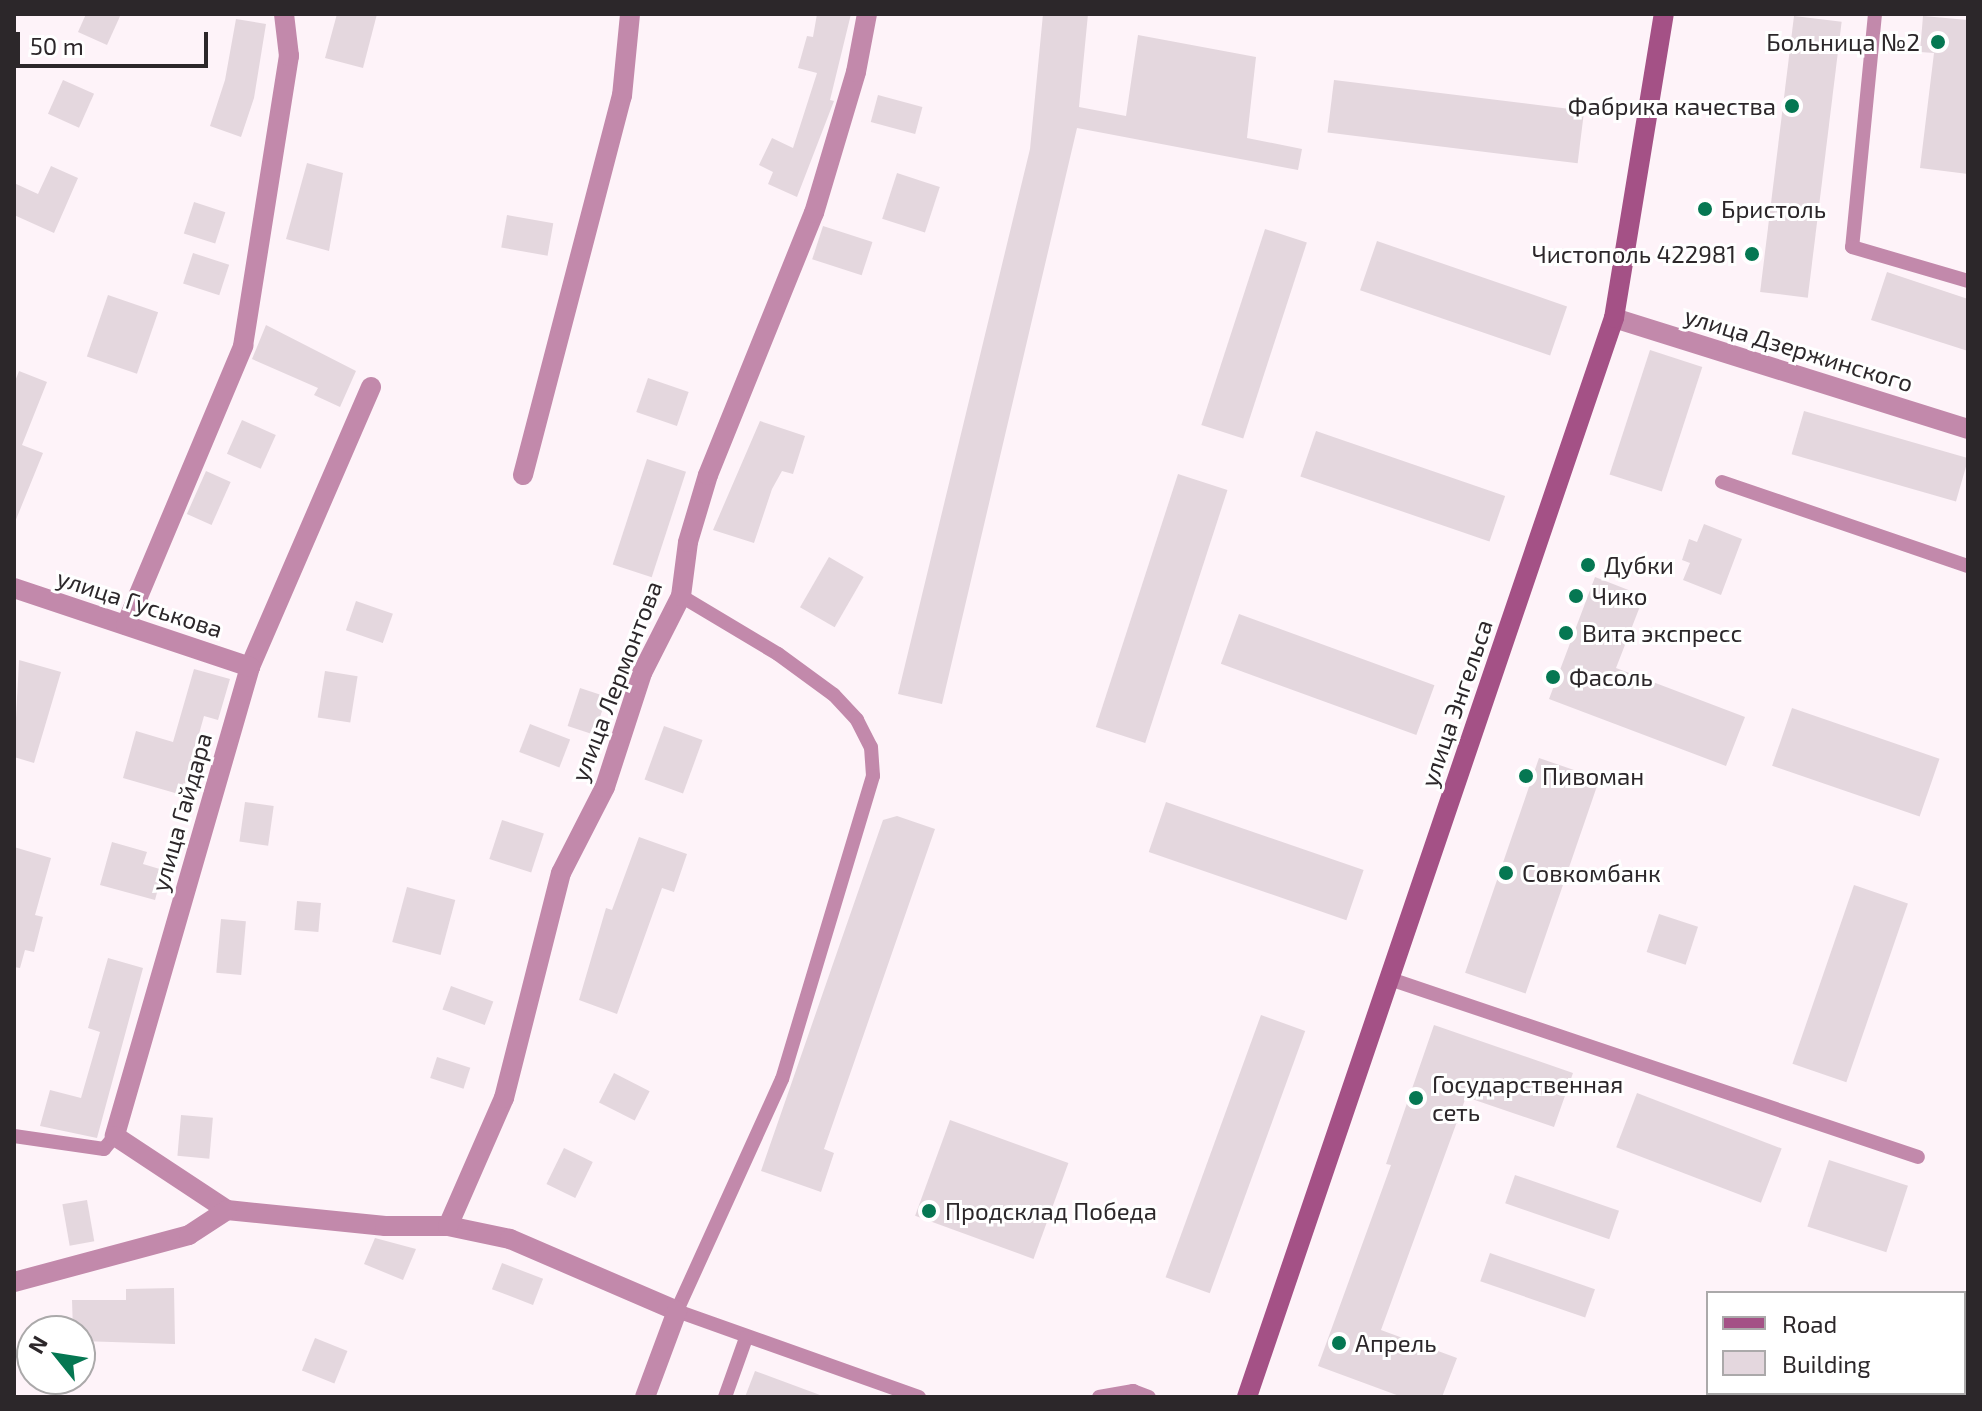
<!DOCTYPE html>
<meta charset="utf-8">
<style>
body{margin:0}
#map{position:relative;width:1982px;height:1411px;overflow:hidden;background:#fef3f9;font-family:"Exo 2",sans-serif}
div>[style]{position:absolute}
.building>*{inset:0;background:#e4d7de;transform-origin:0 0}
.service>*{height:14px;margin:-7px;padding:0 7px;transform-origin:7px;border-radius:7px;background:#c289ab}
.minor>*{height:20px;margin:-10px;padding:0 10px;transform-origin:10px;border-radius:10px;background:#c289ab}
.secondary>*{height:20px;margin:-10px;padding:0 10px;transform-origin:10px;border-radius:10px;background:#a45186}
.dots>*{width:22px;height:22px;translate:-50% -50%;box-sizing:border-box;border:4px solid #fff;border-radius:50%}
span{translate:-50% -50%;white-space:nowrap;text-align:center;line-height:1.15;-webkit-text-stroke:6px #fff;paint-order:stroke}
.poi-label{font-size:24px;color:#2c272a}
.right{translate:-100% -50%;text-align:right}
.left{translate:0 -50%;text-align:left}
.street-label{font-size:24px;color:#2c272a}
.frame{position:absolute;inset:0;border:16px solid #2c272a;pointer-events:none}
.legend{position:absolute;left:1706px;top:1291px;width:260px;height:104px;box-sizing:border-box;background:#fff;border:2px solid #aba9aa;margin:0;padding:10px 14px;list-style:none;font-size:24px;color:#2c272a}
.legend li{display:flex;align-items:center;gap:16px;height:40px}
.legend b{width:40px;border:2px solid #aba9aa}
.north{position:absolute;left:16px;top:1315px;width:80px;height:80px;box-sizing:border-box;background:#fff;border:2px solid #aba9aa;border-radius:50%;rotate:300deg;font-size:22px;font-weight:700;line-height:32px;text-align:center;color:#2c272a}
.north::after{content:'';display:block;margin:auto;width:28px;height:36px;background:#057752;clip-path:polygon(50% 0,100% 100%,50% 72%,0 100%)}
.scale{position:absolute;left:16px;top:32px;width:192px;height:36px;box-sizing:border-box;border:4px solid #2c272a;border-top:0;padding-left:10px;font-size:24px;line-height:28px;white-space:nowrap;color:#2c272a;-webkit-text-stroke:6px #fff;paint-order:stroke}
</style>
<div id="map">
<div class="building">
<div style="clip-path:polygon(86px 14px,121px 14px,107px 45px,78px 32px)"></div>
<div style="clip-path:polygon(337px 14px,377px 14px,363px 68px,325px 58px)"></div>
<div style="clip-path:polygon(817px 14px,851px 14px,830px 100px,834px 101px,797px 197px,768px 184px,773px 172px,759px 165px,772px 138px,793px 148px,817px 73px,798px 68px,807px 36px,813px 37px)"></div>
<div style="clip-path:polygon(1043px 14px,1088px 14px,1079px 107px,1126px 116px,1138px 35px,1256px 57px,1247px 138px,1302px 149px,1298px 170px,1077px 128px,942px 704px,898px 694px,1030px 149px)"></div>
<div style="left:1794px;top:16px;width:48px;height:278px;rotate:7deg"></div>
<div style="clip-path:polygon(1923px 16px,1968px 20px,1968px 174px,1920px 168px,1934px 53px,1920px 52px)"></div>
<div style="clip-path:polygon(236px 19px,266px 24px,254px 98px,241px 137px,210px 126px,225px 80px)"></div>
<div style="left:63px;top:80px;width:34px;height:37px;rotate:24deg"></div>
<div style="left:1334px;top:80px;width:252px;height:53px;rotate:7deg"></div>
<div style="left:878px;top:95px;width:46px;height:28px;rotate:15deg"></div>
<div style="clip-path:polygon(307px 163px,343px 173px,329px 251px,286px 239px)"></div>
<div style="clip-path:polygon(51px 166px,78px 178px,54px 233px,14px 215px,14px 183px,38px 194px)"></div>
<div style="left:897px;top:173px;width:45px;height:48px;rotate:18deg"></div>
<div style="left:194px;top:202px;width:33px;height:33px;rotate:18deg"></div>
<div style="left:507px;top:215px;width:47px;height:33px;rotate:10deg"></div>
<div style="left:823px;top:226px;width:52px;height:35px;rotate:18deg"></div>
<div style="left:1265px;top:229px;width:44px;height:206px;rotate:18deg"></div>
<div style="left:1377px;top:241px;width:201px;height:52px;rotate:19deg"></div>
<div style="left:193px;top:253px;width:38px;height:32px;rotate:18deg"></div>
<div style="clip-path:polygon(1887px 272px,1968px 299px,1968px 351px,1871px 320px)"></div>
<div style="left:108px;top:295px;width:53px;height:65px;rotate:19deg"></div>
<div style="clip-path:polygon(266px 325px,356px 371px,340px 407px,314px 395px,318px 388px,252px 359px)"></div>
<div style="left:1650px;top:350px;width:55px;height:131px;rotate:18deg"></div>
<div style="clip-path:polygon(19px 371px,47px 382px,22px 445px,43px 453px,15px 522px,14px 384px)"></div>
<div style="left:648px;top:378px;width:43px;height:36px;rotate:19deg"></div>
<div style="left:1804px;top:411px;width:171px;height:45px;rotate:16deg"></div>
<div style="left:242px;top:420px;width:37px;height:37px;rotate:24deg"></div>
<div style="clip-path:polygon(760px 421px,805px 436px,793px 474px,782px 471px,772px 489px,754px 543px,713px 530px)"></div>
<div style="left:1316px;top:431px;width:200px;height:48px;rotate:19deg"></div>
<div style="left:647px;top:459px;width:41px;height:111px;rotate:18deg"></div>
<div style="left:206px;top:471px;width:27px;height:47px;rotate:24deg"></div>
<div style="left:1178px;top:474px;width:52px;height:266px;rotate:18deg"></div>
<div style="clip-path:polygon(1704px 524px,1742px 539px,1721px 595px,1683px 580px,1690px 563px,1682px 560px,1689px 539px,1697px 542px)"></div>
<div style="left:829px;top:557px;width:40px;height:58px;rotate:30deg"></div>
<div style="clip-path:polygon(1595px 577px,1644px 596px,1616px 668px,1745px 717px,1726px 766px,1549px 699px)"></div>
<div style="left:356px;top:601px;width:39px;height:31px;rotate:19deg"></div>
<div style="left:1239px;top:614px;width:208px;height:53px;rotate:20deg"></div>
<div style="clip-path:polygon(19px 660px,61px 672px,34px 763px,14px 757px)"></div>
<div style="clip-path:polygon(194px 669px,230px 679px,218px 720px,204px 716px,182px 795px,123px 778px,136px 731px,173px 742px)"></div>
<div style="left:325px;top:671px;width:33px;height:47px;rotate:9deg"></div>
<div style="left:580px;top:688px;width:28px;height:40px;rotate:18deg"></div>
<div style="left:1792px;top:708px;width:156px;height:61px;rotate:19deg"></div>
<div style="left:530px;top:724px;width:43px;height:30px;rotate:21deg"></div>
<div style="left:664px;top:726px;width:41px;height:57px;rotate:20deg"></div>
<div style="left:1539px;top:758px;width:64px;height:227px;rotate:19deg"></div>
<div style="left:245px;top:802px;width:29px;height:40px;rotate:8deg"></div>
<div style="left:1166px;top:802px;width:209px;height:53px;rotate:19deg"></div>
<div style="clip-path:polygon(897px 816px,935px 829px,824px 1149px,834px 1153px,821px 1192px,761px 1171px,883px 820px)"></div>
<div style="left:502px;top:820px;width:44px;height:41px;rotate:18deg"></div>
<div style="clip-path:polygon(639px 837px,687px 854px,674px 892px,662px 888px,617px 1014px,579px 1000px,606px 908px,612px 910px)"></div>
<div style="clip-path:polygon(112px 842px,147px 852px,143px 864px,163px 870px,155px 900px,100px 885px)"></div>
<div style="clip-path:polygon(14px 847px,51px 858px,35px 915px,43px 917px,34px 952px,25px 950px,20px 968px,14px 967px)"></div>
<div style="left:1854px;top:885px;width:57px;height:189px;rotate:19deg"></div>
<div style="left:407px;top:887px;width:50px;height:57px;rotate:15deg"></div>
<div style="left:297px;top:901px;width:24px;height:29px;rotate:5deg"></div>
<div style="left:1659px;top:914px;width:41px;height:40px;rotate:18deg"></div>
<div style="left:221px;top:919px;width:25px;height:54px;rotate:5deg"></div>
<div style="clip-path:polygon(108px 958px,143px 968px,97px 1138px,40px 1126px,50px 1090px,81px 1098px,100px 1032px,88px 1028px)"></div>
<div style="left:451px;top:986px;width:45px;height:25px;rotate:20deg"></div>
<div style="left:1261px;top:1015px;width:47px;height:279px;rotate:20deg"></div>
<div style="clip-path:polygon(1434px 1025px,1573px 1073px,1554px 1127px,1466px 1097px,1381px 1330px,1457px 1358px,1442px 1397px,1402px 1397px,1318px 1366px,1391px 1165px,1386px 1164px)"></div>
<div style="left:437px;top:1057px;width:35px;height:22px;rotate:18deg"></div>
<div style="left:614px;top:1073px;width:40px;height:33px;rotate:27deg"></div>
<div style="left:1637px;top:1093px;width:155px;height:58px;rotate:21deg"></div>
<div style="left:181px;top:1115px;width:32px;height:41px;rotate:5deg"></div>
<div style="left:950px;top:1120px;width:126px;height:102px;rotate:20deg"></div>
<div style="left:564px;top:1148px;width:32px;height:40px;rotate:26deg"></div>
<div style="left:1829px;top:1160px;width:83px;height:70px;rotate:18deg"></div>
<div style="left:1515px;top:1175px;width:110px;height:30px;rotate:19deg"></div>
<div style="left:87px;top:1200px;width:42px;height:25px;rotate:80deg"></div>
<div style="clip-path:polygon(375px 1238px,416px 1249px,403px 1280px,364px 1264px)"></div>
<div style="left:1490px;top:1253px;width:111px;height:30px;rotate:19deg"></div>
<div style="left:502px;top:1263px;width:44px;height:28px;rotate:21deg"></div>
<div style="clip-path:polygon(174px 1288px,175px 1344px,80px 1341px,80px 1331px,73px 1331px,72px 1300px,126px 1300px,126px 1289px)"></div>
<div style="left:315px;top:1338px;width:35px;height:35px;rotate:22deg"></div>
<div style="clip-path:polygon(755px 1371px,820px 1395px,819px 1397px,745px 1397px)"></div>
</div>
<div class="service">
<div style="left:1875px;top:14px;width:234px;rotate:95.6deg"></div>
<div style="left:1852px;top:247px;width:121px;rotate:16.3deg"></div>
<div style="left:1722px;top:482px;width:260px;rotate:18.9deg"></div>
<div style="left:681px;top:596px;width:113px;rotate:30.9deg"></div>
<div style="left:778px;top:654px;width:69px;rotate:36.2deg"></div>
<div style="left:834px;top:695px;width:34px;rotate:47deg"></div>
<div style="left:857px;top:720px;width:30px;rotate:63deg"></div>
<div style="left:871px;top:747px;width:29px;rotate:86deg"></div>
<div style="left:873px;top:776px;width:316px;rotate:106.7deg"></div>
<div style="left:782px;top:1079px;width:255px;rotate:114.4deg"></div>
<div style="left:677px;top:1311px;width:257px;rotate:19.6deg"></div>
<div style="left:1390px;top:979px;width:557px;rotate:18.63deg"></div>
<div style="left:14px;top:1136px;width:91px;rotate:8.2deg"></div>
<div style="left:104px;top:1149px;width:17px;rotate:-50deg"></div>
<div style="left:725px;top:1397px;width:63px;rotate:-70.4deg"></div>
<div style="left:1099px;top:1397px;width:35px;rotate:-10deg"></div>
<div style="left:1133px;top:1391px;width:17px;rotate:21deg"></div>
</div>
<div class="minor">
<div style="left:1614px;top:318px;width:371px;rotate:17.4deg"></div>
<div style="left:371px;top:387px;width:305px;rotate:113.4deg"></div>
<div style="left:250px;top:667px;width:488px;rotate:106.1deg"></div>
<div style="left:115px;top:1136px;width:134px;rotate:33.5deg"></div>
<div style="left:227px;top:1210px;width:159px;rotate:5.8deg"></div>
<div style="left:385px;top:1226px;width:63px"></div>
<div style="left:448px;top:1226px;width:63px;rotate:11.8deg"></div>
<div style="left:510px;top:1239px;width:182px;rotate:23.3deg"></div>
<div style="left:677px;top:1311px;width:92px;rotate:110.4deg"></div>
<div style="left:523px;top:475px;width:392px;rotate:-75.4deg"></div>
<div style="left:622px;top:96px;width:82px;rotate:-84.4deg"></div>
<div style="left:14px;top:588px;width:249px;rotate:18.5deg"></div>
<div style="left:126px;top:625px;width:303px;rotate:-67.2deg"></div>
<div style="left:243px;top:346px;width:294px;rotate:-81deg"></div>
<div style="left:289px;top:56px;width:42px;rotate:-96.8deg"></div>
<div style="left:448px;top:1226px;width:140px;rotate:-66.4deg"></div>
<div style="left:504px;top:1098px;width:232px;rotate:-75.8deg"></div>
<div style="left:561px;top:873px;width:97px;rotate:-62.9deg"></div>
<div style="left:605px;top:787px;width:120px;rotate:-72deg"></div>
<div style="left:642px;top:673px;width:86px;rotate:-63.1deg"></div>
<div style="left:681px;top:596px;width:54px;rotate:-82.6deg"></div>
<div style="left:688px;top:542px;width:70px;rotate:-73.4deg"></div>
<div style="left:708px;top:475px;width:283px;rotate:-68deg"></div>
<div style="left:814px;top:213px;width:147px;rotate:-73.4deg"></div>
<div style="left:856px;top:72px;width:59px;rotate:-79.3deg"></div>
<div style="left:14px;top:1282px;width:181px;rotate:-15deg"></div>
<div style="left:189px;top:1235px;width:45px;rotate:-33.3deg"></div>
</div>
<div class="secondary">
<div style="left:1247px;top:1397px;width:1140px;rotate:-71.22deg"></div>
<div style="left:1614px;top:318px;width:308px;rotate:-80.7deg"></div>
</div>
<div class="dots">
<div style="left:1938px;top:42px;background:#057752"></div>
<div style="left:1792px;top:106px;background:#057752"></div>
<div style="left:1705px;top:209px;background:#057752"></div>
<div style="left:1752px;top:254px;background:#057752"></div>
<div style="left:1588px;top:565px;background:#057752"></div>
<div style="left:1576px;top:596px;background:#057752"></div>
<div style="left:1566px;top:633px;background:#057752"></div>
<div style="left:1553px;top:677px;background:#057752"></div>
<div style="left:1526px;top:776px;background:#057752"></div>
<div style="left:1506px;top:873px;background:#057752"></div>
<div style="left:1416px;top:1098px;background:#057752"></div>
<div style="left:929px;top:1211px;background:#057752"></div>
<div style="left:1339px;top:1343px;background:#057752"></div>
</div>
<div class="poi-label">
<span class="right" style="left:1920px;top:42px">Больница №2</span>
<span class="right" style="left:1776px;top:106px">Фабрика качества</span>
<span class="left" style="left:1721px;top:209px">Бристоль</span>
<span class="right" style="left:1736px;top:254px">Чистополь 422981</span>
<span class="left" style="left:1604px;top:565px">Дубки</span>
<span class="left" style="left:1592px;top:596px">Чико</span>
<span class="left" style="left:1582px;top:633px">Вита экспресс</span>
<span class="left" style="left:1569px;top:677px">Фасоль</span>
<span class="left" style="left:1542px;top:776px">Пивоман</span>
<span class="left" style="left:1522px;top:873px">Совкомбанк</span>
<span class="left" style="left:1432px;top:1098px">Государственная<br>сеть</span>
<span class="left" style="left:945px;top:1211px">Продсклад Победа</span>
<span class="left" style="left:1355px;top:1343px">Апрель</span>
</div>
<div class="street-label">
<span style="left:1799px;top:349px;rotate:17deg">улица Дзержинского</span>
<span style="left:140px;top:603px;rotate:18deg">улица Гуськова</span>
<span style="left:616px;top:681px;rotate:-69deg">улица Лермонтова</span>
<span style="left:1456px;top:703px;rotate:-71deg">улица Энгельса</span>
<span style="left:181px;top:812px;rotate:-74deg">улица Гайдара</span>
</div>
<div class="frame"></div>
<ul class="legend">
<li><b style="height:10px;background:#a45186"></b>Road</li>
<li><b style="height:22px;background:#e4d7de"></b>Building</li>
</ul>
<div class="north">N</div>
<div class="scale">50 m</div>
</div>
